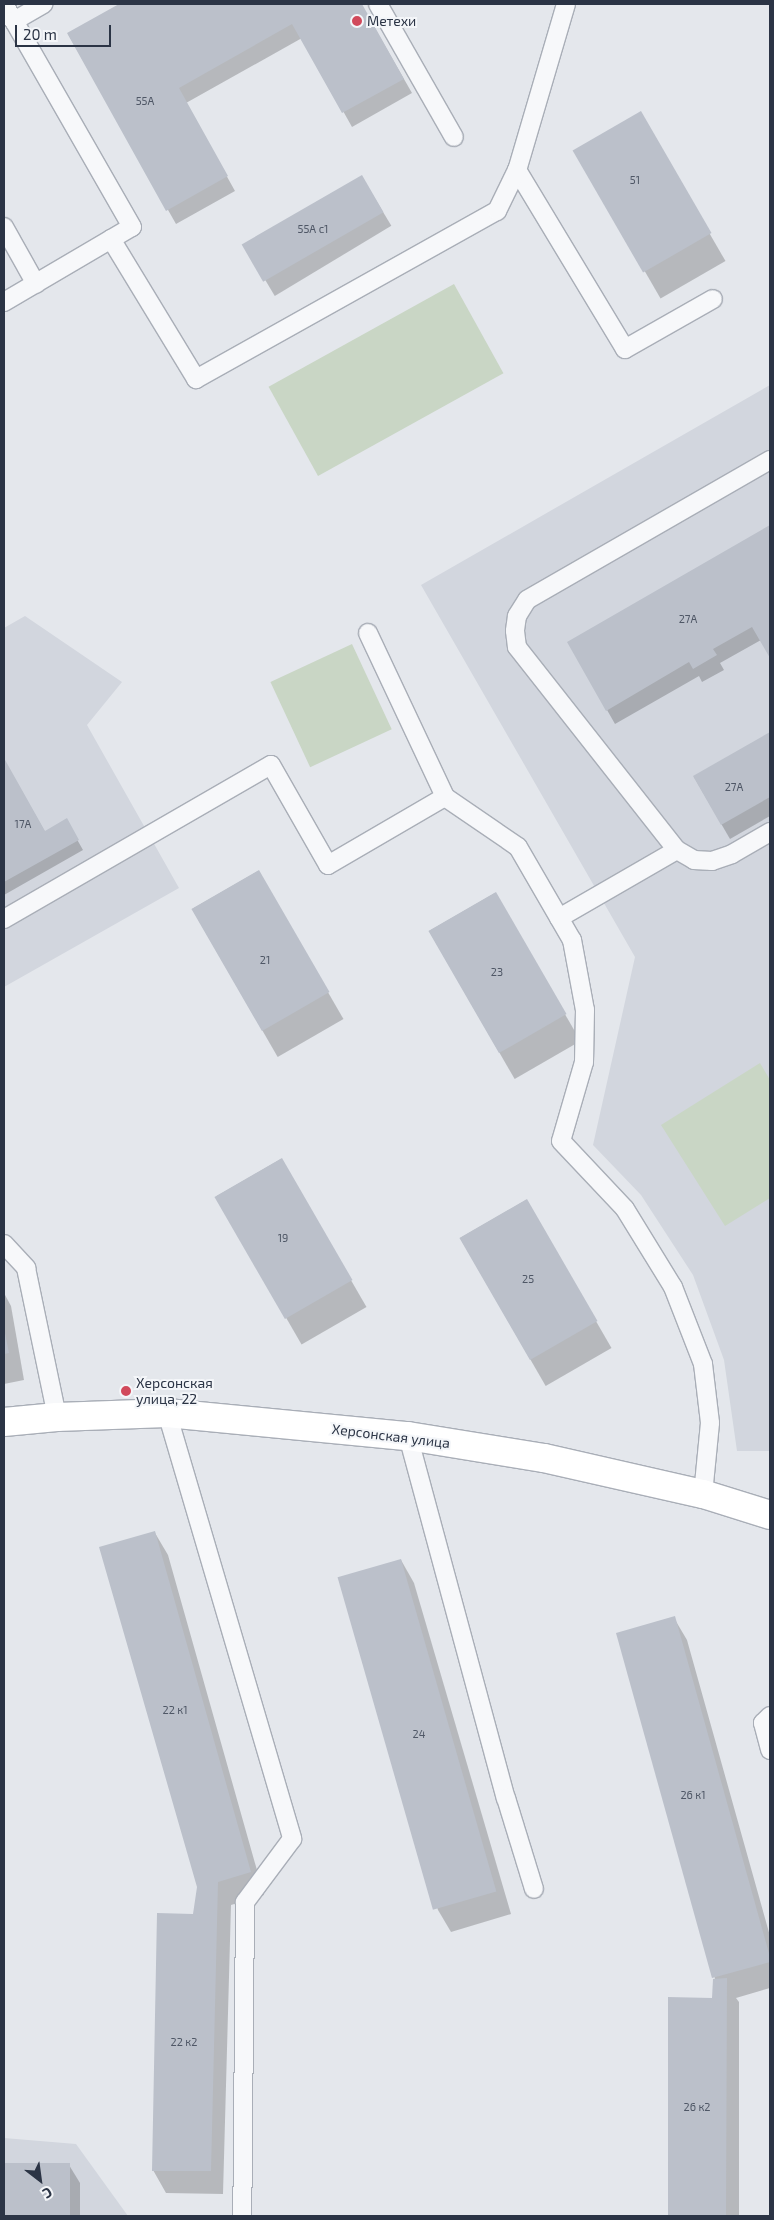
<!DOCTYPE html>
<meta charset="utf-8">
<style>
body{margin:0}
#map{position:relative;width:774px;height:2220px;overflow:hidden;background:#e4e7ec;font-family:"Exo 2",sans-serif}
div>[style]{position:absolute}
.built>*{inset:0;background:#d2d6de}
.green>*{inset:0;background:#c9d6c5;transform-origin:0 0}
.shadow>*{inset:0;background:#0003;transform-origin:0 0}
.building>*{inset:0;background:#bbc0ca;transform-origin:0 0}
.roads{filter:drop-shadow(1px 0 #a9aeb7) drop-shadow(-1px 0 #a9aeb7) drop-shadow(0 1px #a9aeb7) drop-shadow(0 -1px #a9aeb7)}
.lane>*{height:18px;margin:-9px;padding:0 9px;transform-origin:9px;border-radius:9px;background:#f7f8fa}
.secondary>*{height:28px;margin:-14px;padding:0 14px;transform-origin:14px;border-radius:14px;background:#fff}
.dots>*{width:14px;height:14px;translate:-50% -50%;box-sizing:border-box;border:2px solid #f4f6f9;border-radius:50%}
span{translate:-50% -50%;white-space:nowrap;text-align:center;line-height:1.15;-webkit-text-stroke:4px #f4f6f9;paint-order:stroke}
.number-label{font-size:11px;color:#4f5766}
.number-label span{-webkit-text-stroke-width:0}
.poi-label{font-size:14px;color:#2b3445}
.left{translate:0 -50%;text-align:left}
.street-label{font-size:14px;color:#2b3445}
.frame{position:absolute;inset:0;border:5px solid #2b3445;pointer-events:none}
.north{position:absolute;left:15px;top:2155px;width:50px;height:50px;-webkit-text-stroke:4px #f4f6f9;paint-order:stroke;rotate:150deg;font-size:14px;font-weight:700;line-height:20px;text-align:center;color:#2b3445}
.north::after{content:'';display:block;margin:auto;width:18px;height:22px;background:#2b3445;clip-path:polygon(50% 0,100% 100%,50% 72%,0 100%)}
.scale{position:absolute;left:15px;top:25px;width:96px;height:22px;box-sizing:border-box;border:2px solid #2b3445;border-top:0;padding-left:6px;font-size:15px;line-height:18px;white-space:nowrap;color:#2b3445;-webkit-text-stroke:4px #f4f6f9;paint-order:stroke}
</style>
<div id="map">
<div class="built">
<div style="clip-path:polygon(770px 385px,770px 1451px,737px 1451px,724px 1360px,693px 1275px,641px 1195px,593px 1145px,635px 957px,421px 585px)"></div>
<div style="clip-path:polygon(25px 616px,122px 682px,87px 725px,179px 888px,4px 987px,4px 628px)"></div>
<div style="clip-path:polygon(4px 2138px,76px 2144px,128px 2216px,4px 2216px)"></div>
</div>
<div class="green">
<div style="left:454px;top:284px;width:102px;height:212px;rotate:61deg"></div>
<div style="left:352px;top:644px;width:94px;height:90px;rotate:65deg"></div>
<div style="clip-path:polygon(760px 1063px,770px 1080px,770px 1198px,725px 1226px,661px 1125px)"></div>
</div>
<div class="shadow">
<div style="clip-path:polygon(121px 4px,361px 4px,412px 93px,352px 127px,302px 38px,186px 103px,235px 191px,176px 224px,68px 34px)"></div>
<div style="left:640px;top:113px;width:171px;height:75px;rotate:60deg"></div>
<div style="left:362px;top:177px;width:57px;height:136px;rotate:59deg"></div>
<div style="clip-path:polygon(770px 527px,770px 656px,761px 640px,720px 663px,724px 670px,702px 682px,699px 676px,615px 724px,569px 643px)"></div>
<div style="clip-path:polygon(770px 733px,770px 816px,730px 839px,694px 777px)"></div>
<div style="clip-path:polygon(4px 760px,45px 832px,66px 820px,83px 850px,4px 895px)"></div>
<div style="left:258px;top:871px;width:171px;height:76px;rotate:60deg"></div>
<div style="left:495px;top:893px;width:171px;height:76px;rotate:60deg"></div>
<div style="left:281px;top:1159px;width:171px;height:75px;rotate:60deg"></div>
<div style="left:526px;top:1200px;width:171px;height:76px;rotate:60deg"></div>
<div style="clip-path:polygon(4px 1293px,11px 1306px,24px 1380px,4px 1384px)"></div>
<div style="clip-path:polygon(155px 1533px,168px 1555px,264px 1895px,231px 1905px,223px 2194px,166px 2193px,153px 2170px,198px 1887px)"></div>
<div style="clip-path:polygon(401px 1560px,414px 1583px,511px 1914px,451px 1932px,438px 1910px,340px 1578px)"></div>
<div style="clip-path:polygon(674px 1618px,687px 1640px,770px 1936px,770px 1988px,736px 1998px,739px 2002px,739px 2216px,669px 2216px,669px 1999px,714px 1999px,715px 1980px)"></div>
<div style="clip-path:polygon(4px 2164px,69px 2165px,80px 2183px,80px 2216px,4px 2216px)"></div>
</div>
<div class="building">
<div style="clip-path:polygon(119px 4px,362px 4px,404px 79px,342px 113px,292px 24px,179px 88px,228px 176px,166px 211px,67px 33px)"></div>
<div style="left:641px;top:111px;width:141px;height:79px;rotate:60deg"></div>
<div style="left:362px;top:175px;width:43px;height:139px;rotate:60deg"></div>
<div style="clip-path:polygon(770px 525px,770px 658px,752px 627px,713px 649px,717px 655px,693px 669px,689px 662px,606px 711px,567px 642px)"></div>
<div style="clip-path:polygon(770px 732px,770px 797px,721px 825px,693px 776px)"></div>
<div style="clip-path:polygon(4px 758px,45px 831px,67px 818px,79px 840px,4px 882px)"></div>
<div style="left:259px;top:870px;width:141px;height:78px;rotate:60deg"></div>
<div style="left:496px;top:892px;width:141px;height:78px;rotate:60deg"></div>
<div style="left:282px;top:1158px;width:141px;height:78px;rotate:60deg"></div>
<div style="left:527px;top:1199px;width:141px;height:78px;rotate:60deg"></div>
<div style="clip-path:polygon(4px 1328px,9px 1353px,4px 1354px)"></div>
<div style="clip-path:polygon(155px 1531px,251px 1872px,218px 1882px,211px 2171px,152px 2171px,157px 1913px,193px 1914px,197px 1887px,99px 1547px)"></div>
<div style="left:401px;top:1559px;width:346px;height:66px;rotate:74deg"></div>
<div style="clip-path:polygon(675px 1616px,770px 1957px,770px 1962px,712px 1978px,616px 1633px)"></div>
<div style="clip-path:polygon(727px 1978px,726px 2216px,668px 2216px,668px 1997px,712px 1998px,713px 1979px)"></div>
<div style="left:4px;top:2163px;width:66px;height:53px"></div>
</div>
<div class="roads">
<div class="lane">
<div style="left:4px;top:4px;width:20px;rotate:60deg"></div>
<div style="left:378px;top:4px;width:153px;rotate:60.3deg"></div>
<div style="left:566px;top:4px;width:173px;rotate:106.4deg"></div>
<div style="left:517px;top:170px;width:209px;rotate:58.9deg"></div>
<div style="left:625px;top:349px;width:101px;rotate:-29.6deg"></div>
<div style="left:4px;top:227px;width:65px;rotate:60.7deg"></div>
<div style="left:111px;top:239px;width:164px;rotate:58.7deg"></div>
<div style="left:196px;top:379px;width:345px;rotate:-29.2deg"></div>
<div style="left:497px;top:211px;width:46px;rotate:-64deg"></div>
<div style="left:4px;top:302px;width:148px;rotate:-30.4deg"></div>
<div style="left:132px;top:227px;width:237px;rotate:-119.8deg"></div>
<div style="left:14px;top:21px;width:34px;rotate:-30deg"></div>
<div style="left:770px;top:460px;width:280px;rotate:150.1deg"></div>
<div style="left:527px;top:600px;width:19px;rotate:122deg"></div>
<div style="left:517px;top:616px;width:15px;rotate:98deg"></div>
<div style="left:515px;top:631px;width:16px;rotate:83deg"></div>
<div style="left:517px;top:647px;width:258px;rotate:51.8deg"></div>
<div style="left:677px;top:850px;width:20px;rotate:30deg"></div>
<div style="left:694px;top:860px;width:18px;rotate:3deg"></div>
<div style="left:712px;top:861px;width:21px;rotate:-19deg"></div>
<div style="left:732px;top:854px;width:44px;rotate:-30.1deg"></div>
<div style="left:368px;top:633px;width:181px;rotate:64.8deg"></div>
<div style="left:559px;top:918px;width:136px;rotate:-30deg"></div>
<div style="left:4px;top:919px;width:308px;rotate:-30deg"></div>
<div style="left:271px;top:765px;width:115px;rotate:60.3deg"></div>
<div style="left:328px;top:865px;width:135px;rotate:-30.2deg"></div>
<div style="left:445px;top:797px;width:88px;rotate:34.4deg"></div>
<div style="left:518px;top:847px;width:108px;rotate:59.9deg"></div>
<div style="left:572px;top:940px;width:71px;rotate:79.5deg"></div>
<div style="left:585px;top:1010px;width:52px;rotate:91.1deg"></div>
<div style="left:584px;top:1062px;width:82px;rotate:106.2deg"></div>
<div style="left:561px;top:1141px;width:93px;rotate:46.7deg"></div>
<div style="left:625px;top:1209px;width:92px;rotate:58.4deg"></div>
<div style="left:673px;top:1287px;width:83px;rotate:68.7deg"></div>
<div style="left:703px;top:1364px;width:59px;rotate:83.2deg"></div>
<div style="left:710px;top:1423px;width:71px;rotate:95.6deg"></div>
<div style="left:4px;top:1244px;width:33px;rotate:47deg"></div>
<div style="left:26px;top:1268px;width:152px;rotate:78.2deg"></div>
<div style="left:167px;top:1413px;width:444px;rotate:73.6deg"></div>
<div style="left:292px;top:1839px;width:79px;rotate:126.7deg"></div>
<div style="left:245px;top:1902px;width:314px;rotate:90.5deg"></div>
<div style="left:408px;top:1436px;width:375px;rotate:74.9deg"></div>
<div style="left:506px;top:1798px;width:95px;rotate:72.9deg"></div>
<div style="left:770px;top:1716px;width:10px;rotate:135deg"></div>
<div style="left:763px;top:1723px;width:28px;rotate:75deg"></div>
</div>
<div class="secondary">
<div style="left:4px;top:1422px;width:53px;rotate:-5.4deg"></div>
<div style="left:57px;top:1417px;width:110px;rotate:-2.1deg"></div>
<div style="left:167px;top:1413px;width:242px;rotate:5.5deg"></div>
<div style="left:408px;top:1436px;width:138px;rotate:9.2deg"></div>
<div style="left:544px;top:1458px;width:163px;rotate:12.8deg"></div>
<div style="left:703px;top:1494px;width:70px;rotate:17.4deg"></div>
</div>
</div>
<div class="dots">
<div style="left:357px;top:21px;background:#d1495b"></div>
<div style="left:126px;top:1391px;background:#d1495b"></div>
</div>
<div class="number-label">
<span style="left:145px;top:101px">55А</span>
<span style="left:635px;top:180px">51</span>
<span style="left:313px;top:229px">55А с1</span>
<span style="left:688px;top:619px">27А</span>
<span style="left:734px;top:787px">27А</span>
<span style="left:23px;top:824px">17А</span>
<span style="left:265px;top:960px">21</span>
<span style="left:497px;top:972px">23</span>
<span style="left:283px;top:1238px">19</span>
<span style="left:528px;top:1279px">25</span>
<span style="left:175px;top:1710px">22 к1</span>
<span style="left:419px;top:1734px">24</span>
<span style="left:693px;top:1795px">26 к1</span>
<span style="left:184px;top:2042px">22 к2</span>
<span style="left:697px;top:2107px">26 к2</span>
</div>
<div class="poi-label">
<span class="left" style="left:367px;top:21px">Метехи</span>
<span class="left" style="left:136px;top:1391px">Херсонская<br>улица, 22</span>
</div>
<div class="street-label">
<span style="left:391px;top:1436px;rotate:7deg">Херсонская улица</span>
</div>
<div class="frame"></div>
<div class="north">С</div>
<div class="scale">20 m</div>
</div>
